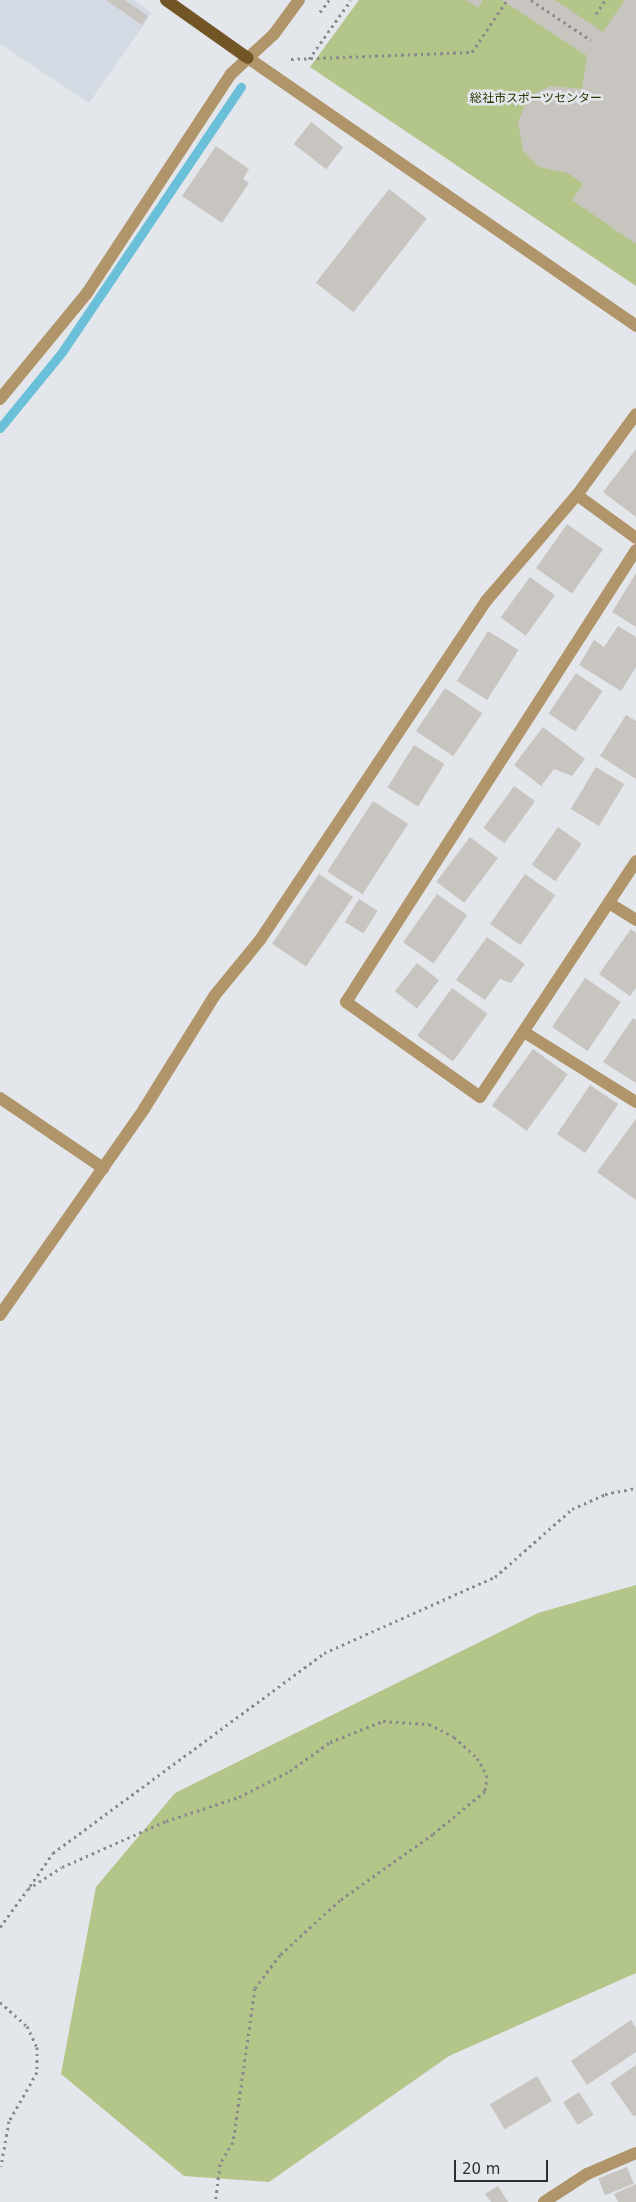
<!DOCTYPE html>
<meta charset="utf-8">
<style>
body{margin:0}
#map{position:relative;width:636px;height:2202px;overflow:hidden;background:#e3e6ea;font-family:"DejaVu Sans","Noto Sans JP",sans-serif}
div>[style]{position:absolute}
.built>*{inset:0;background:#d4dae4}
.green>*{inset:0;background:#b3c589}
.stream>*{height:9px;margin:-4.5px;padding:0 4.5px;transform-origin:4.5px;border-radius:4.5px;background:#6bc0d9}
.building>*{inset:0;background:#c8c5c0;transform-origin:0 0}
.path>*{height:3px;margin-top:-1.5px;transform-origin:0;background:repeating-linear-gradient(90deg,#888a8d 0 2.5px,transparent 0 6.5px)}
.minor>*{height:12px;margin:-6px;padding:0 6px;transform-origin:6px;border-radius:6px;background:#b1956a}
.major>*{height:12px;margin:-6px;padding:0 6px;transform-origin:6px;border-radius:6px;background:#725524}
span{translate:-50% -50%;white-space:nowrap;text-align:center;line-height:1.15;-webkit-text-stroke:5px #e3e6ea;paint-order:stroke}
.park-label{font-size:12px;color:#2c3705}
.scale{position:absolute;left:454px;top:2160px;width:94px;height:22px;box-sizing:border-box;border:2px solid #2f3032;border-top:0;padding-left:6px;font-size:15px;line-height:18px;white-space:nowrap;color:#2f3032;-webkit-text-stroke:4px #e3e6ea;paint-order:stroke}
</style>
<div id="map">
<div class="built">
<div style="clip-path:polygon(0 0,134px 0,152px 13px,89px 103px,0 44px)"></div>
</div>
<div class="green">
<div style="clip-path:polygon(359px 0,636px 0,636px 286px,310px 67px)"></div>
<div style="clip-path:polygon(636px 1585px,636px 1973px,449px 2056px,269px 2182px,184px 2176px,61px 2074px,96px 1887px,175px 1793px,538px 1613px)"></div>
</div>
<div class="stream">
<div style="left:0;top:428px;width:98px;rotate:-50.8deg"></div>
<div style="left:62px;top:352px;width:320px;rotate:-56deg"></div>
</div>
<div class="building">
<div style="clip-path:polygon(106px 0,125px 0,148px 16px,142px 25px)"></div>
<div style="clip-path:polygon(466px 0,483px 0,478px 8px)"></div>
<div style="clip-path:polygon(502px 0,555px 0,603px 32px,625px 0,636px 0,636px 244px,572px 200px,583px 184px,568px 173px,539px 167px,523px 151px,518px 122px,524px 107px,536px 93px,551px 86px,582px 89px,587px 56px)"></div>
<div style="left:311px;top:122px;width:41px;height:28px;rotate:38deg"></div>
<div style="clip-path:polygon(216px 146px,249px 169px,243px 179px,249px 183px,222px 223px,182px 196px)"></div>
<div style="left:389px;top:189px;width:48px;height:119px;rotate:38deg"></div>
<div style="clip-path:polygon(636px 449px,636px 517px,603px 492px)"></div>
<div style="left:567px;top:524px;width:44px;height:54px;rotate:35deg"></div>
<div style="clip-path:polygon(636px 573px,636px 627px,612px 612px)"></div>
<div style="left:530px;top:577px;width:31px;height:50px;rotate:36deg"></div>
<div style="clip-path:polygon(618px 626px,636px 637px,636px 667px,621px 691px,579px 665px,594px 640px,604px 647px)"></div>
<div style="left:488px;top:631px;width:36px;height:59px;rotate:32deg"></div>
<div style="left:576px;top:673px;width:32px;height:49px;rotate:34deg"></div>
<div style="left:445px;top:688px;width:45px;height:52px;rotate:34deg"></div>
<div style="clip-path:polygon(626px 715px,636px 721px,636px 779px,600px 756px)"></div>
<div style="clip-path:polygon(543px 727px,585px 759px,572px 776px,554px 769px,541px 786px,514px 765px)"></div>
<div style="left:414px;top:745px;width:36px;height:50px;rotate:32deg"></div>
<div style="left:596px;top:767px;width:33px;height:49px;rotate:31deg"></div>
<div style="left:514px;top:786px;width:26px;height:52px;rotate:36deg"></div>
<div style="left:373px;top:801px;width:42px;height:84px;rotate:33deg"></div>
<div style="left:558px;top:827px;width:29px;height:46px;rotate:35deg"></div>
<div style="left:470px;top:837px;width:35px;height:56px;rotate:37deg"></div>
<div style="left:319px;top:874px;width:41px;height:84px;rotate:34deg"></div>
<div style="left:525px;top:874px;width:37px;height:61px;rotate:35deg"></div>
<div style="left:437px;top:894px;width:37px;height:59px;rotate:35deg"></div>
<div style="left:359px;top:899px;width:22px;height:27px;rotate:32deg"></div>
<div style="clip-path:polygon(631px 929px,636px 933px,636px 988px,630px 996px,599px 974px)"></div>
<div style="clip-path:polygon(487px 937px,525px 964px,511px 983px,500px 979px,485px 1000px,456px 980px)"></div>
<div style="left:417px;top:963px;width:28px;height:36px;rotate:38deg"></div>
<div style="left:585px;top:978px;width:43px;height:59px;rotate:34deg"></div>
<div style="left:452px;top:988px;width:44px;height:59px;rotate:36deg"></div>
<div style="clip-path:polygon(633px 1018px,636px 1020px,636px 1083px,603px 1062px)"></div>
<div style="left:533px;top:1049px;width:43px;height:70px;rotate:36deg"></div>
<div style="left:590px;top:1085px;width:34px;height:59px;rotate:34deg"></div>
<div style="clip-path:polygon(636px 1119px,636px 1200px,597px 1172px)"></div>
<div style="clip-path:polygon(631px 2020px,636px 2028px,636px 2052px,587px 2085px,571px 2061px)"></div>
<div style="clip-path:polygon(636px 2065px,636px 2115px,634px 2117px,610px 2083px)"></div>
<div style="left:537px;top:2076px;width:29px;height:55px;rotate:59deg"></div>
<div style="left:579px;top:2092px;width:27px;height:19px;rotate:57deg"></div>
<div style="left:627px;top:2167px;width:18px;height:31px;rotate:68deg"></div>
<div style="clip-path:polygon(636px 2184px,636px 2202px,618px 2202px,614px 2194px)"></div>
<div style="clip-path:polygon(498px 2186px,508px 2202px,491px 2202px,485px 2194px)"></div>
</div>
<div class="path">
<div style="left:531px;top:0;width:72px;rotate:33.7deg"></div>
<div style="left:320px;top:12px;width:15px;rotate:-53deg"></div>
<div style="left:596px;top:14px;width:17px;rotate:-57deg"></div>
<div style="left:291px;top:59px;width:181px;rotate:-2.2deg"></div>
<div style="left:472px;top:52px;width:63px;rotate:-56.1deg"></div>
<div style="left:309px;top:59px;width:72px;rotate:-54.6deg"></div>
<div style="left:30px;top:1886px;width:40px;rotate:-55.1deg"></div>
<div style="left:53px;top:1853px;width:337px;rotate:-36.4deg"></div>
<div style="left:324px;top:1653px;width:187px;rotate:-24deg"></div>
<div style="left:495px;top:1577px;width:103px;rotate:-41.4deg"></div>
<div style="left:572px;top:1509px;width:36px;rotate:-24deg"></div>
<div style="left:605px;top:1494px;width:32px;rotate:-11deg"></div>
<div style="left:0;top:1927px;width:47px;rotate:-53.6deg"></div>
<div style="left:28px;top:1889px;width:40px;rotate:-32.9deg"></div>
<div style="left:62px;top:1867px;width:114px;rotate:-23.9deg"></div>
<div style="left:166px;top:1821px;width:77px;rotate:-18.2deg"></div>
<div style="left:239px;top:1797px;width:57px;rotate:-27deg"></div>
<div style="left:290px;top:1771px;width:49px;rotate:-35.9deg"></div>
<div style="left:330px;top:1742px;width:57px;rotate:-21.6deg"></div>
<div style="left:383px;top:1721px;width:46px;rotate:3.7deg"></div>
<div style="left:429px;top:1724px;width:28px;rotate:27deg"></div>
<div style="left:454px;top:1737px;width:31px;rotate:42deg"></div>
<div style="left:477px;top:1758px;width:20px;rotate:60deg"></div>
<div style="left:487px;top:1775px;width:16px;rotate:97deg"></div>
<div style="left:485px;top:1791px;width:67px;rotate:140.4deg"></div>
<div style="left:433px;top:1834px;width:114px;rotate:144.6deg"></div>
<div style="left:340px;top:1900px;width:81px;rotate:137.5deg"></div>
<div style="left:280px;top:1955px;width:41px;rotate:127.1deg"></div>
<div style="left:255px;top:1988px;width:156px;rotate:98.1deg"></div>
<div style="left:233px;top:2142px;width:26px;rotate:121deg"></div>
<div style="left:220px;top:2164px;width:38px;rotate:97deg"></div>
<div style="left:0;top:2002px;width:36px;rotate:42deg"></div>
<div style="left:27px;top:2026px;width:23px;rotate:65deg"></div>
<div style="left:37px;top:2047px;width:25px;rotate:90deg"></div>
<div style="left:37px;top:2072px;width:56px;rotate:119.7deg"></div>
<div style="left:9px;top:2121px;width:46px;rotate:100.1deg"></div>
</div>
<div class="minor">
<div style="left:248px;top:58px;width:472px;rotate:34.6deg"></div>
<div style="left:0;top:399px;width:137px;rotate:-50.6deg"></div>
<div style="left:87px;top:293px;width:262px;rotate:-56.7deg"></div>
<div style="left:231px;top:74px;width:59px;rotate:-42.9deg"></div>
<div style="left:274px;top:34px;width:42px;rotate:-53.7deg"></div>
<div style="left:577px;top:495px;width:73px;rotate:36.1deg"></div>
<div style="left:636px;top:550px;width:537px;rotate:122.68deg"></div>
<div style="left:346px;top:1002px;width:164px;rotate:35.3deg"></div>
<div style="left:480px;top:1097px;width:283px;rotate:-56.5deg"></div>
<div style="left:609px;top:903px;width:32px;rotate:32deg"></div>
<div style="left:524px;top:1032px;width:132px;rotate:32deg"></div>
<div style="left:0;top:1098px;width:125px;rotate:34.2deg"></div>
<div style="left:0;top:1315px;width:251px;rotate:-55deg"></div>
<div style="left:144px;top:1109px;width:134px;rotate:-58.1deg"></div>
<div style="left:215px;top:995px;width:71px;rotate:-50.7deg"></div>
<div style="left:260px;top:940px;width:407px;rotate:-56.3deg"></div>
<div style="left:486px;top:601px;width:140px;rotate:-49.4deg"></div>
<div style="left:577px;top:495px;width:100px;rotate:-53.9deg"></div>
<div style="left:544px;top:2202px;width:51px;rotate:-33.1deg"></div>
<div style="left:587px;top:2174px;width:53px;rotate:-23.2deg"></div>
</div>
<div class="major">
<div style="left:166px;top:0;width:100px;rotate:35.3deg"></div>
</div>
<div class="park-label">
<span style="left:536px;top:99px">総社市スポーツセンター</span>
</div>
<div class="scale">20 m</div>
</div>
